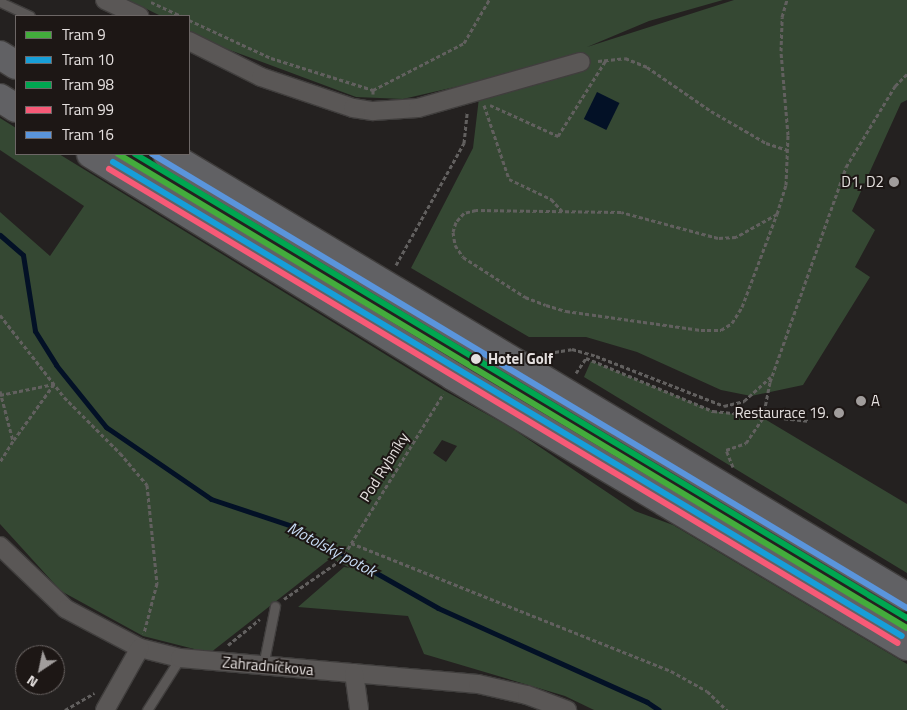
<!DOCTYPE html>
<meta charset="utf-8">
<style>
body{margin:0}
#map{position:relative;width:907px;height:710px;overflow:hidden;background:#242120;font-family:"Titillium Web",sans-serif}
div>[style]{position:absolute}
.green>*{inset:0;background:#354833}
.water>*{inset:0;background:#031126;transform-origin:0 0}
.stream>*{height:5px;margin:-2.5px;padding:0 2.5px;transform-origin:2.5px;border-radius:2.5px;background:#031126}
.path>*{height:3px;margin-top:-1.5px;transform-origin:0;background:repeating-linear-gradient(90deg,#62605f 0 4px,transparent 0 6.5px)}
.roads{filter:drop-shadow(1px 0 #403e3d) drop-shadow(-1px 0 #403e3d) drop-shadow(0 1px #403e3d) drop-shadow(0 -1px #403e3d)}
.lane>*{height:9px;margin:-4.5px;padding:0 4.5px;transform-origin:4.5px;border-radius:4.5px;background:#5a5756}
.street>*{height:18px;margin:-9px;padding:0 9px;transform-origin:9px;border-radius:9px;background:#5a5756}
.primary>*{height:28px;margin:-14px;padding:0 14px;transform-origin:14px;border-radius:14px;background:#616164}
.tram-1>*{height:6px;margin:-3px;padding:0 3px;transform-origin:3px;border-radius:3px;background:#43ac3c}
.tram-2>*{height:6px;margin:-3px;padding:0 3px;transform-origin:3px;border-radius:3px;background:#179ed8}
.tram-3>*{height:6px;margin:-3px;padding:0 3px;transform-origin:3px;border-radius:3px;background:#00a651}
.tram-4>*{height:6px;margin:-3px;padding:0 3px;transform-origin:3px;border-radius:3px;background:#f75a77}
.tram-5>*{height:6px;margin:-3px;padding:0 3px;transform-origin:3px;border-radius:3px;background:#5a95dc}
.dots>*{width:14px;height:14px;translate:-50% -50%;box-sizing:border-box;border:2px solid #1d1715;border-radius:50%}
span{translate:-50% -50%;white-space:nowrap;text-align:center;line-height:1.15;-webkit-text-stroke:4px #1d1715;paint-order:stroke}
.poi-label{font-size:15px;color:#e5e0df}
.right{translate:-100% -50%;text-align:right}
.left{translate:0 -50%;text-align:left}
.stop-label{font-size:15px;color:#e5e0df;font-weight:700}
.street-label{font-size:15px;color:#e5e0df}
.water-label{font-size:16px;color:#c7dcf4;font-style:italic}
.legend{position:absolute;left:15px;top:15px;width:175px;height:140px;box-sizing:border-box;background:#1d1715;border:1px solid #6d6766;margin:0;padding:6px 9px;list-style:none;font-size:15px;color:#e5e0df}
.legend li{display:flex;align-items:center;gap:10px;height:25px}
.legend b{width:25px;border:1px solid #6d6766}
.north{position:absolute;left:15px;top:645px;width:50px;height:50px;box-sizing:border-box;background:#1d1715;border:1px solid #6d6766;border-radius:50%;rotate:214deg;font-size:14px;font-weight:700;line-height:20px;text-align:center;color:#e5e0df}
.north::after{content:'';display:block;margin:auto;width:18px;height:22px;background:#a19d9c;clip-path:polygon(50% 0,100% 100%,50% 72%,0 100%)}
</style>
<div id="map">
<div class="green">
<div style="clip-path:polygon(128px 0,723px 0,649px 21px,587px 47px,734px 0,907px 0,907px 100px,901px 103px,852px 211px,875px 230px,855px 267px,870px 277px,803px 385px,751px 396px,721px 390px,637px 352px,586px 337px,529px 337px,411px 268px,473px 148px,481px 81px,403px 99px,356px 97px,216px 45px,189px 31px,189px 16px,161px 16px)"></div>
<div style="clip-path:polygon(evenodd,0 118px,16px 128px,16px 154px,59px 154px,445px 391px,510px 427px,635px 511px,673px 525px,907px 664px,907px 710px,594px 710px,565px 696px,424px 654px,408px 616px,298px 607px,344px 567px,350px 568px,331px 558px,210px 653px,143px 636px,61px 591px,0 524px,0 212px,50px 256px,84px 206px,0 150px,0 118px,442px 440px,457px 446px,446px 462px,433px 453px,442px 440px)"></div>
<div style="clip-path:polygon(591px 361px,713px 411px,763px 418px,907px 504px,907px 573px,584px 377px)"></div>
</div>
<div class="water">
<div style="left:597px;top:92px;width:25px;height:30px;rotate:26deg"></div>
</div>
<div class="stream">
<div style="left:0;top:235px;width:30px;rotate:41deg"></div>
<div style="left:23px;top:255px;width:77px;rotate:81deg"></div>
<div style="left:35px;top:331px;width:40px;rotate:58deg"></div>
<div style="left:56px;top:365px;width:80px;rotate:51.1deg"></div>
<div style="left:106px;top:427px;width:127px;rotate:34.4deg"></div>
<div style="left:211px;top:499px;width:89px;rotate:18.4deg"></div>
<div style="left:295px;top:527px;width:164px;rotate:29.5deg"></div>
<div style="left:438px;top:608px;width:229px;rotate:24.2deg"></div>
<div style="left:647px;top:702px;width:14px;rotate:34deg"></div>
</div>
<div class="path">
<div style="left:151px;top:2px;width:33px;rotate:25deg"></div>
<div style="left:189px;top:20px;width:90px;rotate:24.9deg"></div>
<div style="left:271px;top:58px;width:107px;rotate:17.4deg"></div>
<div style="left:373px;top:90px;width:4px;rotate:90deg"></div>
<div style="left:598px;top:61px;width:27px;rotate:-6deg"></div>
<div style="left:625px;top:58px;width:24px;rotate:22deg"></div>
<div style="left:647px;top:67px;width:78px;rotate:34.5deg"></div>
<div style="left:711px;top:111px;width:64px;rotate:30.2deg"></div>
<div style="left:766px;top:143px;width:22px;rotate:18deg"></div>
<div style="left:373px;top:90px;width:102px;rotate:-27.3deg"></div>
<div style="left:464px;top:43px;width:50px;rotate:-59.8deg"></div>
<div style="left:484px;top:105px;width:78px;rotate:71.3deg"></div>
<div style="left:509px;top:179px;width:47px;rotate:25.5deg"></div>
<div style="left:551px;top:199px;width:16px;rotate:47deg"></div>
<div style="left:490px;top:105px;width:75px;rotate:24.5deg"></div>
<div style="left:558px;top:136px;width:90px;rotate:-57.7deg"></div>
<div style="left:777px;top:214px;width:47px;rotate:150.7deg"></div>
<div style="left:736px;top:237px;width:18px;rotate:177deg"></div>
<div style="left:718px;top:238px;width:100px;rotate:-165deg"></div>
<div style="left:621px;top:212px;width:145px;rotate:-179.2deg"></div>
<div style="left:476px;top:210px;width:12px;rotate:166deg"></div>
<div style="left:464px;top:213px;width:12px;rotate:132deg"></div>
<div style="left:456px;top:222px;width:10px;rotate:107deg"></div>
<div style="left:453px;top:232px;width:13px;rotate:81deg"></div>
<div style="left:455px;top:245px;width:14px;rotate:56deg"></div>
<div style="left:463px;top:257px;width:74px;rotate:32.8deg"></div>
<div style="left:525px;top:297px;width:22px;rotate:21deg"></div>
<div style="left:546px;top:305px;width:21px;rotate:17deg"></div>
<div style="left:566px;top:311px;width:136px;rotate:8deg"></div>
<div style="left:701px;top:330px;width:20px"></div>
<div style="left:721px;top:330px;width:13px;rotate:-32deg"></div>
<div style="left:732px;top:323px;width:19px;rotate:-58deg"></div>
<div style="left:742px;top:307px;width:99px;rotate:-69.4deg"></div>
<div style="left:777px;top:214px;width:30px;rotate:-73deg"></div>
<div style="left:786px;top:185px;width:50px;rotate:-87.7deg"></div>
<div style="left:788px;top:135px;width:84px;rotate:-94.8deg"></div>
<div style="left:781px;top:51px;width:34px;rotate:-88deg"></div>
<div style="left:782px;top:17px;width:18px;rotate:-74deg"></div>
<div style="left:396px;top:265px;width:140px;rotate:-60.9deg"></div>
<div style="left:464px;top:143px;width:31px;rotate:-84deg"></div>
<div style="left:0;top:315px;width:104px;rotate:52deg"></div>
<div style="left:64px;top:397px;width:79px;rotate:45deg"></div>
<div style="left:120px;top:453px;width:42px;rotate:49.8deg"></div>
<div style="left:147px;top:485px;width:99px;rotate:84.2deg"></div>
<div style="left:157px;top:583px;width:52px;rotate:104.6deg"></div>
<div style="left:542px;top:354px;width:30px;rotate:-9deg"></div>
<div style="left:572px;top:349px;width:25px;rotate:16deg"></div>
<div style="left:596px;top:356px;width:137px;rotate:21.3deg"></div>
<div style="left:724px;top:406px;width:21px;rotate:-14deg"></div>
<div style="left:744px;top:401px;width:36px;rotate:-42deg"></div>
<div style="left:576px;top:373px;width:18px;rotate:-56deg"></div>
<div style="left:586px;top:358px;width:138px;rotate:22.7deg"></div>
<div style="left:713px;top:411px;width:97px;rotate:5.9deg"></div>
<div style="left:0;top:391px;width:52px;rotate:75.4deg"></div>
<div style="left:13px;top:441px;width:25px;rotate:122deg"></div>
<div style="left:0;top:395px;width:55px;rotate:-11.5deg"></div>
<div style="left:54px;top:384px;width:70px;rotate:125.7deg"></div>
<div style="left:733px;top:467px;width:18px;rotate:-112deg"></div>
<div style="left:726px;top:450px;width:21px;rotate:-19deg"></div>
<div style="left:746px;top:443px;width:30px;rotate:-56deg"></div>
<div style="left:763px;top:418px;width:37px;rotate:-79deg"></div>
<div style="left:770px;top:382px;width:228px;rotate:-70.5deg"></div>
<div style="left:846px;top:167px;width:95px;rotate:-58.8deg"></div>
<div style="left:895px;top:86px;width:17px;rotate:-45deg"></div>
<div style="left:351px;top:543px;width:345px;rotate:21.8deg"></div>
<div style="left:671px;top:671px;width:41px;rotate:29.1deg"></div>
<div style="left:707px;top:691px;width:28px;rotate:44deg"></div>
<div style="left:284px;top:599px;width:69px;rotate:-34.4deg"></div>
<div style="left:341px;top:560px;width:195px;rotate:-58.4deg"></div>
<div style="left:228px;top:645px;width:41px;rotate:-39.1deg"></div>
<div style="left:65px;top:710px;width:34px;rotate:-30deg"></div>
</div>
<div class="roads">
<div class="lane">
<div style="left:0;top:2px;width:33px;rotate:25deg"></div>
<div style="left:263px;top:666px;width:61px;rotate:-78.7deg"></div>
<div style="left:147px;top:710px;width:62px;rotate:-57.6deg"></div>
</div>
<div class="street">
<div style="left:105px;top:0;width:38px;rotate:25deg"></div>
<div style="left:189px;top:41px;width:80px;rotate:26.6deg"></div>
<div style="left:261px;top:77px;width:97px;rotate:18.6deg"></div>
<div style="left:353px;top:108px;width:20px;rotate:9deg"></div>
<div style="left:373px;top:111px;width:45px;rotate:-3.8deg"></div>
<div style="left:418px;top:108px;width:169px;rotate:-15.8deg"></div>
<div style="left:0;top:546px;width:91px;rotate:43.7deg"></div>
<div style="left:66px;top:609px;width:84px;rotate:27.8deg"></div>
<div style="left:140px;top:648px;width:41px;rotate:14deg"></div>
<div style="left:180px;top:658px;width:299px;rotate:5deg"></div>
<div style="left:478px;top:684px;width:50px;rotate:12.7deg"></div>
<div style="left:527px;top:695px;width:43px;rotate:20.6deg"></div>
<div style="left:354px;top:673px;width:37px;rotate:82deg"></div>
<div style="left:105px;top:710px;width:71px;rotate:-60.6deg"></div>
</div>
<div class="primary">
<div style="left:0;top:55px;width:19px;rotate:32deg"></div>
<div style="left:0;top:98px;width:19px;rotate:32deg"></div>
<div style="left:91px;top:154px;width:425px;rotate:31.5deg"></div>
<div style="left:453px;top:376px;width:528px;rotate:30.74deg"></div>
<div style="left:167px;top:154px;width:862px;rotate:30.91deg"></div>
</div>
</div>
<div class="tram-1">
<div style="left:118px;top:154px;width:920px;rotate:31deg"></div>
</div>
<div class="tram-2">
<div style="left:113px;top:162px;width:920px;rotate:31deg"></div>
</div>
<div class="tram-3">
<div style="left:135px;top:154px;width:901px;rotate:31.01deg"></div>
</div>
<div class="tram-4">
<div style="left:109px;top:169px;width:920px;rotate:31deg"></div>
</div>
<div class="tram-5">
<div style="left:152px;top:154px;width:881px;rotate:31.02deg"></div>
</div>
<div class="dots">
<div style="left:894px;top:182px;background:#a19d9c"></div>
<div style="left:476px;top:359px;background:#e5e0df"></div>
<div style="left:861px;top:401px;background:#a19d9c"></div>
<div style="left:839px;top:413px;background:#a19d9c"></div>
</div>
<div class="poi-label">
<span class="right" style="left:884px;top:182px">D1, D2</span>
<span class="left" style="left:871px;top:401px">A</span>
<span class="right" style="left:829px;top:413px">Restaurace 19.</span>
</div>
<div class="stop-label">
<span class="left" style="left:488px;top:359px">Hotel Golf</span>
</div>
<div class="street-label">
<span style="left:384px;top:467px;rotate:-58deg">Pod Rybníky</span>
<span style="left:268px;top:666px;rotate:5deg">Zahradníčkova</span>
</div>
<div class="water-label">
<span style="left:332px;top:549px;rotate:28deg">Motolský potok</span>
</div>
<ul class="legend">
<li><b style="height:6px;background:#43ac3c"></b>Tram 9</li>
<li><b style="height:6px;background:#179ed8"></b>Tram 10</li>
<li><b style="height:6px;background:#00a651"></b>Tram 98</li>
<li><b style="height:6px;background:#f75a77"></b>Tram 99</li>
<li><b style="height:6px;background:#5a95dc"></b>Tram 16</li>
</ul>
<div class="north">N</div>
</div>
